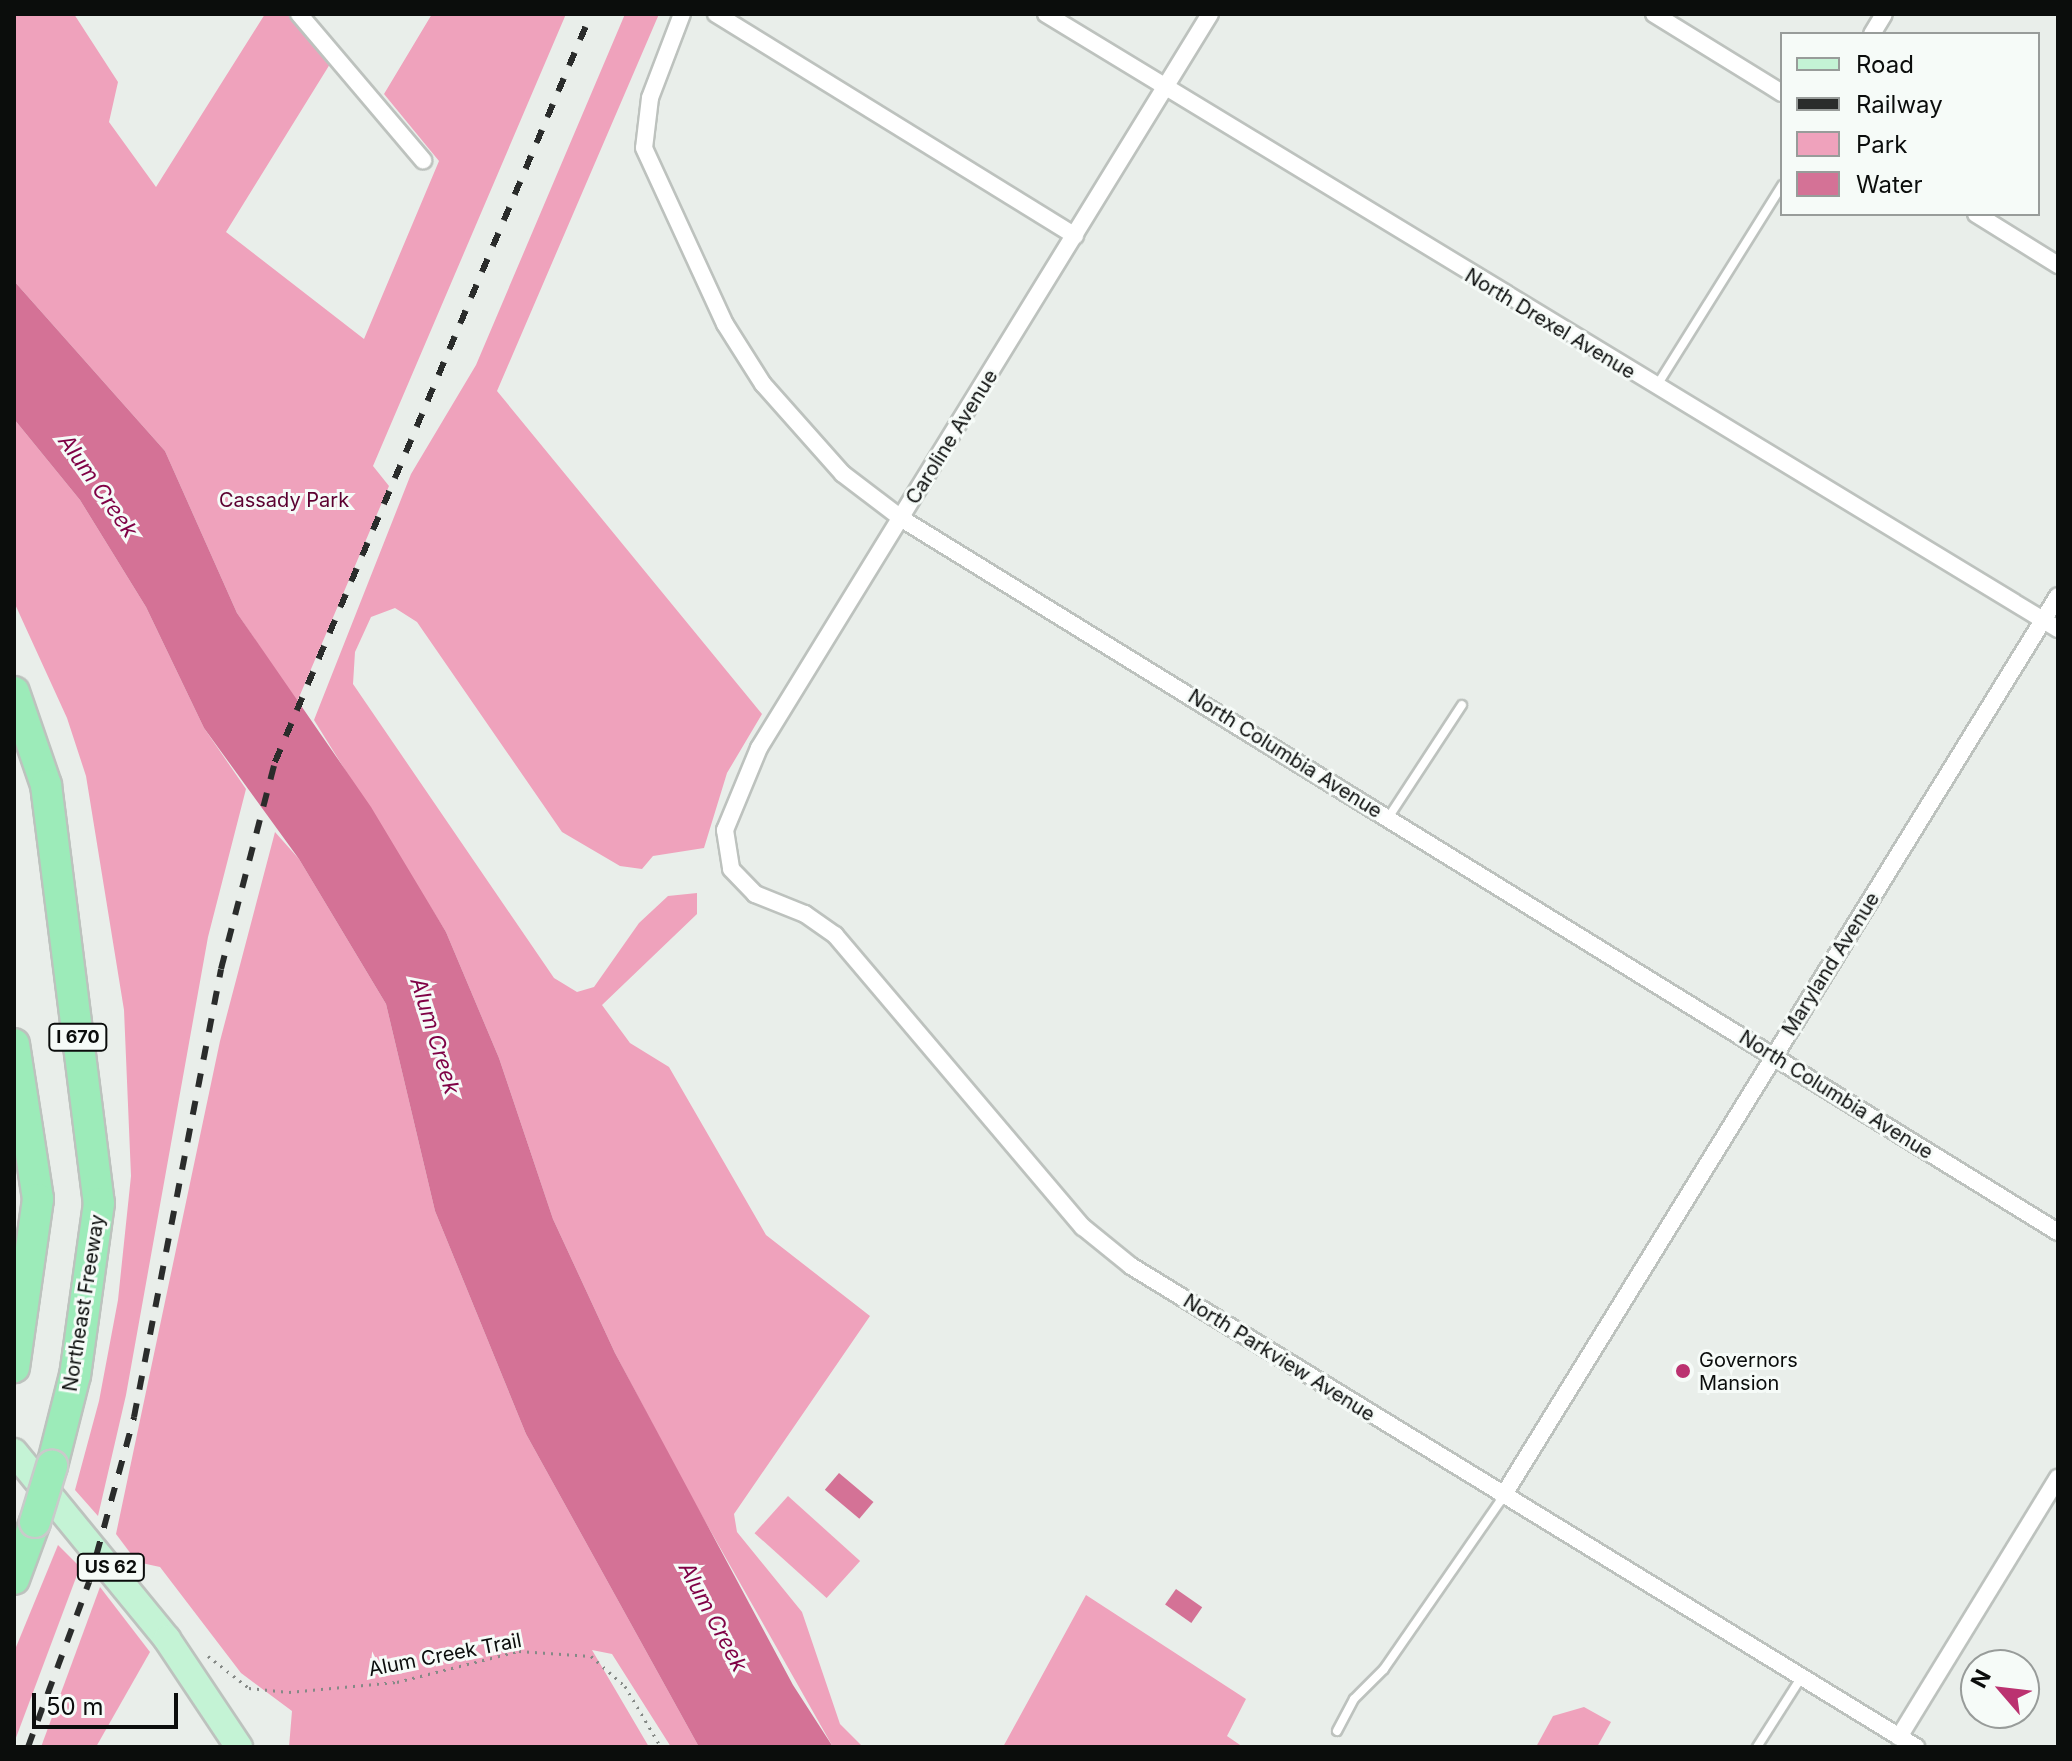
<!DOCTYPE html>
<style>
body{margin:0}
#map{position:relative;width:2072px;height:1761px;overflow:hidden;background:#e9eeea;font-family:Inter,sans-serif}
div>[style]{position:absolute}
.green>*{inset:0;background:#efa2bc;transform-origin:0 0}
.water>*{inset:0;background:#d47296;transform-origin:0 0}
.path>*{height:3px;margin-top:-1.5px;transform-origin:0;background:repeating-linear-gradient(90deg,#858986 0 2px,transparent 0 8px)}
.roads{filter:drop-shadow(2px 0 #bdc2be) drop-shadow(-2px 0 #bdc2be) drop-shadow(0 2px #bdc2be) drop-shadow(0 -2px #bdc2be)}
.service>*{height:8px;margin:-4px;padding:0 4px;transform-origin:4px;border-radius:4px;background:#fff}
.minor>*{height:16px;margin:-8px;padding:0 8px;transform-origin:8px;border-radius:8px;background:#fff}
.primary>*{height:26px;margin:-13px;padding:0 13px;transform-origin:13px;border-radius:13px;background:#c4f3d5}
.motorway>*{height:30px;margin:-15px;padding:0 15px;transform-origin:15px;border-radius:15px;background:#9cebb9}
.rail>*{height:6px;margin-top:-3px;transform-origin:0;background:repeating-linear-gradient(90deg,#2a2c2b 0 14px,transparent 0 28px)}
.bridges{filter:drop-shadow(2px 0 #c9caca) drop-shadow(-2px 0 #c9caca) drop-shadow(0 2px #c9caca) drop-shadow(0 -2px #c9caca)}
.motorway-bridge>*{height:30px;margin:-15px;padding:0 15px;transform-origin:15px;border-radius:15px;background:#9cebb9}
.dots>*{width:22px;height:22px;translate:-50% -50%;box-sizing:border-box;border:4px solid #f6fbf8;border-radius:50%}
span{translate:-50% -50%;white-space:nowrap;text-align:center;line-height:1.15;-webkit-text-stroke:6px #f6fbf8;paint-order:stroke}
.shield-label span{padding:2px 6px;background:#f6fbf8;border:2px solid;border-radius:6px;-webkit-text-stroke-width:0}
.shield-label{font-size:18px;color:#0b0d0c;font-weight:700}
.street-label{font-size:20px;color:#0b0d0c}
.park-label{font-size:20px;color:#5c0030}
.poi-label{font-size:20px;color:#0b0d0c}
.left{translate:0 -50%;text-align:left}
.water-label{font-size:22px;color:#7f0145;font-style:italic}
.frame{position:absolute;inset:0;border:16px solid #0b0d0c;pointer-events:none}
.legend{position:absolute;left:1780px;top:32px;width:260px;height:184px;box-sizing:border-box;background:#f6fbf8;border:2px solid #989c9a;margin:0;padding:10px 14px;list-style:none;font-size:24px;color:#0b0d0c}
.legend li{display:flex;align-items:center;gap:16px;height:40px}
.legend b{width:40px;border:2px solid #989c9a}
.north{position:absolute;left:1960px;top:1649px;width:80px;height:80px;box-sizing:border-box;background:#f6fbf8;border:2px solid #989c9a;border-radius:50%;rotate:298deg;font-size:22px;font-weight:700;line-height:32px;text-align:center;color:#0b0d0c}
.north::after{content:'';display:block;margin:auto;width:28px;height:36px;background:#bb3270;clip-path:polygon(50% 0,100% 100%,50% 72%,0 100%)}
.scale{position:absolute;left:32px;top:1693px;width:146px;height:36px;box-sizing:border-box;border:4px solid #0b0d0c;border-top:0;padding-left:10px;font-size:24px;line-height:28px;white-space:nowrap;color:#0b0d0c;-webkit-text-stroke:6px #f6fbf8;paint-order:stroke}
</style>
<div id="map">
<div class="green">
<div style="clip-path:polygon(14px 14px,74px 14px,118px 82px,109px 122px,156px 187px,265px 14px,287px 14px,330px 64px,226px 232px,364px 339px,439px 161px,384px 94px,432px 14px,566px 14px,373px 466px,389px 486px,297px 702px,237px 613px,165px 451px,14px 281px)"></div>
<div style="clip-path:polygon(625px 14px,659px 14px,497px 391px,762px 714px,727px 773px,704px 848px,653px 856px,642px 869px,620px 866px,562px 832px,417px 622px,395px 608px,371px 617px,355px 652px,353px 684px,554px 978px,577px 992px,594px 987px,639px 923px,668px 896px,697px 893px,697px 914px,602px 1005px,630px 1043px,669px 1067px,766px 1235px,870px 1316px,734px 1514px,737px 1532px,802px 1612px,840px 1724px,863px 1747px,833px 1747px,689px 1493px,615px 1353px,553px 1219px,499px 1058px,446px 932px,314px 720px,411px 474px,476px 365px)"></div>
<div style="clip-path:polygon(14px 419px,80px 500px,146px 607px,204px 728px,246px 789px,208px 937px,126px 1395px,98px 1516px,75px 1490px,99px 1401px,118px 1300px,131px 1176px,124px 1010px,86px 776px,67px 718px,14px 602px)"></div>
<div style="clip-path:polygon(275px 832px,299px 859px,386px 1004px,435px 1211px,526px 1434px,699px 1747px,671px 1747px,612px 1654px,592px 1650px,649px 1747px,289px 1747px,292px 1711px,241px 1673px,160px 1567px,137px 1562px,116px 1534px,220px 1041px)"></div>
<div style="left:788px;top:1496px;width:97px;height:50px;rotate:42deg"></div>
<div style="clip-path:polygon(58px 1545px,80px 1567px,14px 1743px,14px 1652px)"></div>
<div style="clip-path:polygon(100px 1587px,150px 1652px,96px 1747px,41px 1747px)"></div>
<div style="clip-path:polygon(1086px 1595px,1246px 1699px,1227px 1736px,1243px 1747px,1003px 1747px)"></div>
<div style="clip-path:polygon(1584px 1707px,1611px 1722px,1597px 1747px,1536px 1747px,1553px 1716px)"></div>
</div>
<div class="water">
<div style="clip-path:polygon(14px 281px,165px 451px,237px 613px,371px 807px,446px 932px,499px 1058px,553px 1219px,615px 1353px,793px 1685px,833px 1747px,699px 1747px,526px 1434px,435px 1211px,386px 1004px,299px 859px,204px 728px,146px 607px,80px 500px,14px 419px)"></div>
<div style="left:839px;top:1473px;width:45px;height:22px;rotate:40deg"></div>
<div style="left:1176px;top:1589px;width:32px;height:19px;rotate:35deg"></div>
</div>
<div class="path">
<div style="left:208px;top:1656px;width:52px;rotate:38deg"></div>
<div style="left:249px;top:1688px;width:40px;rotate:5.7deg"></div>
<div style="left:289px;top:1692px;width:108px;rotate:-5.3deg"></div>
<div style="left:397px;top:1682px;width:126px;rotate:-14.3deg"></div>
<div style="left:519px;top:1651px;width:72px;rotate:4deg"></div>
<div style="left:591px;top:1656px;width:45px;rotate:41.4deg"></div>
<div style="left:625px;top:1686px;width:71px;rotate:59.5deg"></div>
</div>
<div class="roads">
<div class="service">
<div style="left:1656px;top:387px;width:238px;rotate:-58deg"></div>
<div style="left:1388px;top:818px;width:135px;rotate:-56.8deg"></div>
<div style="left:1337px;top:1731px;width:36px;rotate:-62deg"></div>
<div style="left:1354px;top:1699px;width:42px;rotate:-45deg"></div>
<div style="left:1384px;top:1669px;width:209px;rotate:-55.3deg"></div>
<div style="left:1757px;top:1747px;width:82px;rotate:-57.5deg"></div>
</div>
<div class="minor">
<div style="left:299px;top:14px;width:192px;rotate:49.7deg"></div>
<div style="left:682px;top:14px;width:90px;rotate:110.9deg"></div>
<div style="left:650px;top:98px;width:50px;rotate:96.8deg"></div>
<div style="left:644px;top:148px;width:194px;rotate:65.3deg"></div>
<div style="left:725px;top:324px;width:71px;rotate:57.7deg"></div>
<div style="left:763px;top:384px;width:120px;rotate:48.4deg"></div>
<div style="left:843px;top:474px;width:74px;rotate:37.3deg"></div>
<div style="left:902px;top:519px;width:1358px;rotate:31.67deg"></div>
<div style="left:716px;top:14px;width:422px;rotate:31.7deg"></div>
<div style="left:1046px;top:14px;width:1184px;rotate:31.29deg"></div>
<div style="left:1210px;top:14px;width:861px;rotate:121.57deg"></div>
<div style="left:759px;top:748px;width:89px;rotate:112.5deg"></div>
<div style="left:725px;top:830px;width:39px;rotate:81deg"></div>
<div style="left:731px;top:869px;width:35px;rotate:46deg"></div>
<div style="left:755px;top:894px;width:54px;rotate:21.8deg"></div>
<div style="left:805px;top:914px;width:37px;rotate:35deg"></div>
<div style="left:835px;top:935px;width:383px;rotate:49.7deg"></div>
<div style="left:1083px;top:1227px;width:62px;rotate:39.1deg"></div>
<div style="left:1131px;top:1266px;width:921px;rotate:31.5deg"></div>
<div style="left:1654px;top:14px;width:150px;rotate:31.7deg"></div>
<div style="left:1872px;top:34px;width:23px;rotate:-59deg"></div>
<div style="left:1976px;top:214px;width:97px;rotate:31.9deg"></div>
<div style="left:1503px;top:1496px;width:1057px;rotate:-58.34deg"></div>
<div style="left:1899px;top:1737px;width:304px;rotate:-58.5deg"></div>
</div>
<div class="primary">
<div style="left:14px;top:1452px;width:242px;rotate:50.7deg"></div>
<div style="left:167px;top:1639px;width:130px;rotate:56.3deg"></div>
</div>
<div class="motorway">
<div style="left:14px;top:692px;width:98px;rotate:71deg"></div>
<div style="left:46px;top:785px;width:421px;rotate:82.8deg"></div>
<div style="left:99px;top:1203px;width:174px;rotate:97.9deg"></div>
<div style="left:75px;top:1375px;width:94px;rotate:104.2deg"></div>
<div style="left:14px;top:1044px;width:157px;rotate:81.2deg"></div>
<div style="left:38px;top:1199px;width:170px;rotate:98.1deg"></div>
<div style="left:14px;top:1579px;width:61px;rotate:-69.8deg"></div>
</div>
</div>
<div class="rail">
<div style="left:28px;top:1747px;width:176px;rotate:-69.7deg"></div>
<div style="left:89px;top:1582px;width:171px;rotate:-74.7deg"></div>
<div style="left:134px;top:1417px;width:456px;rotate:-79deg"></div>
<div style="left:221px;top:969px;width:214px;rotate:-75.4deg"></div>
<div style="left:275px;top:762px;width:812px;rotate:-67.1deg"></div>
</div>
<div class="bridges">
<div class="motorway-bridge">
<div style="left:35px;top:1522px;width:59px;rotate:-73.1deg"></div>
</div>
</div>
<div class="dots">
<div style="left:1683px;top:1371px;background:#bb3270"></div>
</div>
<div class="shield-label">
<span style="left:78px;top:1037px">I 670</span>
<span style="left:111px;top:1567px">US 62</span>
</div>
<div class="street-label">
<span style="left:1550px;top:324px;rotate:31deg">North Drexel Avenue</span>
<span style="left:952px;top:437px;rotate:-58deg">Caroline Avenue</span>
<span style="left:1285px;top:754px;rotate:32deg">North Columbia Avenue</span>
<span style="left:1831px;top:964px;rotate:-58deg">Maryland Avenue</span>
<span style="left:1836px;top:1095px;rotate:32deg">North Columbia Avenue</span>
<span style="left:84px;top:1303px;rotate:-81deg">Northeast Freeway</span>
<span style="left:1279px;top:1358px;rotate:32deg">North Parkview Avenue</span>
<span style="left:445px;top:1655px;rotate:-11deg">Alum Creek Trail</span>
</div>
<div class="park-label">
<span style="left:284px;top:500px">Cassady Park</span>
</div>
<div class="poi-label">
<span class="left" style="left:1699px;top:1372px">Governors<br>Mansion</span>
</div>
<div class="water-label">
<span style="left:98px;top:486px;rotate:55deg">Alum Creek</span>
<span style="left:435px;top:1036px;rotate:73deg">Alum Creek</span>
<span style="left:713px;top:1617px;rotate:62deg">Alum Creek</span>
</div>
<div class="frame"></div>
<ul class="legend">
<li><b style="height:10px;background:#c4f3d5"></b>Road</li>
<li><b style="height:10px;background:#2a2c2b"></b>Railway</li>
<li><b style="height:22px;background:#efa2bc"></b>Park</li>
<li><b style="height:22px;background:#d47296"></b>Water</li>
</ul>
<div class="north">N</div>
<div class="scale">50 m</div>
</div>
